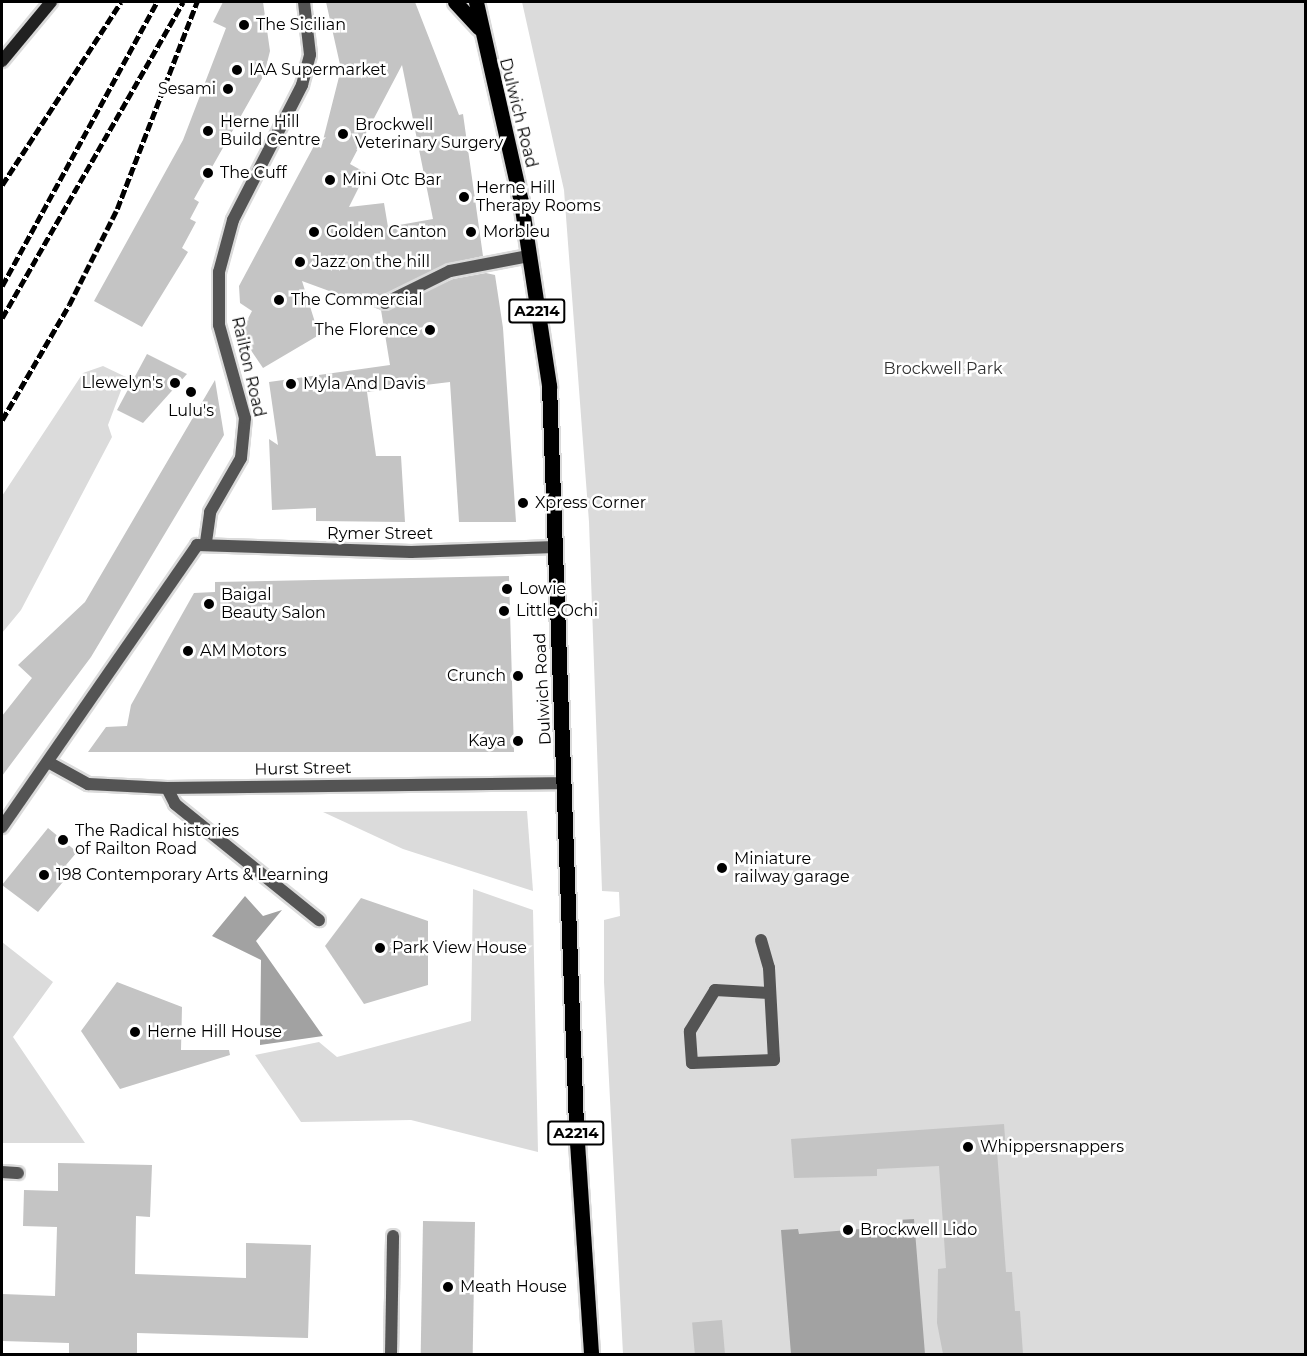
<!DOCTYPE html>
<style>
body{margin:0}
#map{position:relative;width:1307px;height:1356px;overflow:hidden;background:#fff;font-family:Montserrat,sans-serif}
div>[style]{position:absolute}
.green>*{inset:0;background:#dbdbdb}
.water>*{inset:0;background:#a2a2a2}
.building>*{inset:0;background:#c4c4c4;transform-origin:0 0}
.roads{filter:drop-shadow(2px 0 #dbdbdb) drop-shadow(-2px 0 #dbdbdb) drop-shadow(0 2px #dbdbdb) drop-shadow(0 -2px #dbdbdb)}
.service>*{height:12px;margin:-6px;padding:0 6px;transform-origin:6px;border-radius:6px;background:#545454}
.pedestrian>*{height:12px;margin:-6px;padding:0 6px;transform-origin:6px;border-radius:6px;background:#545454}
.minor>*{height:12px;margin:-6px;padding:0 6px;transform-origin:6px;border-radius:6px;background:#545454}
.secondary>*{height:12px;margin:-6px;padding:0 6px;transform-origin:6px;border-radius:6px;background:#212121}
.primary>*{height:15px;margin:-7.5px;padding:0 7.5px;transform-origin:7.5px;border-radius:7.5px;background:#000}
.rail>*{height:4.5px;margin-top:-2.25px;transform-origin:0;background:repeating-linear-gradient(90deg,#000 0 9px,transparent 0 12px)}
.dots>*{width:16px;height:16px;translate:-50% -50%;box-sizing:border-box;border:3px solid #fff;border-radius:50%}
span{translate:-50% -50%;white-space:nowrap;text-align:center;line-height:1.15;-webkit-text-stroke:5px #fff;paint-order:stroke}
.shield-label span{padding:2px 4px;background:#fff;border:2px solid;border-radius:4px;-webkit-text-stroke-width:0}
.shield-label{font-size:15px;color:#000;font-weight:700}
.poi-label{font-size:16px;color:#000}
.left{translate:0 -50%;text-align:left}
.right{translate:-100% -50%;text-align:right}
.street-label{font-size:16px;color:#000}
.park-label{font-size:16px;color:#323232}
.frame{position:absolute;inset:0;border:3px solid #000;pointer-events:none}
</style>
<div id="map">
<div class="green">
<div style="clip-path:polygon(522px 2px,1305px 2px,1305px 1354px,623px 1354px,604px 982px,604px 920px,620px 916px,619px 892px,602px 891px,589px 522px,564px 190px)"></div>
<div style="clip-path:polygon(103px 366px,126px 377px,108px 425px,112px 437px,21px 610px,2px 633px,2px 496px,83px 373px)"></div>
<div style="clip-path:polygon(527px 811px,533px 891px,403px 849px,323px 812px)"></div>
<div style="clip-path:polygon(473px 889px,533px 910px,538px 1152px,411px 1120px,301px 1122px,255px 1055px,319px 1042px,337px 1057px,471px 1021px)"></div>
<div style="clip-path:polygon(2px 942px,53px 982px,13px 1037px,85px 1143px,2px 1143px)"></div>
</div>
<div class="water">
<div style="clip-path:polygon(245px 896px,263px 916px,282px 910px,256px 941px,323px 1036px,260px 1045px,261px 960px,212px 936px)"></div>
<div style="clip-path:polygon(914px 1219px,925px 1354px,791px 1354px,781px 1230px,798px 1229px,799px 1234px,898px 1226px,898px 1220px)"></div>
</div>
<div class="building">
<div style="clip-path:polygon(223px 2px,263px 2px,270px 51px,264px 75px,194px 199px,199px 202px,190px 219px,196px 222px,182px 248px,188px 252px,142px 327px,94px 301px,183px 140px,226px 28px,213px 22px)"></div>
<div style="clip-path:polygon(evenodd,326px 2px,415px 2px,459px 115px,463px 114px,483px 256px,446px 264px,381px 296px,381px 310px,302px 281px,319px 335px,263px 368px,240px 334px,252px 311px,240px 303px,239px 286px,315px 144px,321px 148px,341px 69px,326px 2px,402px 65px,433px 219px,388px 227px,384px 203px,349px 207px,366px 173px,350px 164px,402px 65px)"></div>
<div style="clip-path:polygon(486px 273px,495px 275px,503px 328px,516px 522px,459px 522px,450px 382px,367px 392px,376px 456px,401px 456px,405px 522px,316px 521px,316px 508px,272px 510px,269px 439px,278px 445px,269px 382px,390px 365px,381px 310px,453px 279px)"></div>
<div style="clip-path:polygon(147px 354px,187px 374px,143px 423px,117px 410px)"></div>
<div style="clip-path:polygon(215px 380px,224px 435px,91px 657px,2px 776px,2px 716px,32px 678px,18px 665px,85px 602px)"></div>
<div style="clip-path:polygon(509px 576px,514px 752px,88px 752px,106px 727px,127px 726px,131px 705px,194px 593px,215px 592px,215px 582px)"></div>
<div style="clip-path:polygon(48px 828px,77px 852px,66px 865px,72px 871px,38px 912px,2px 885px)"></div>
<div style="clip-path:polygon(361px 898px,428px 921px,428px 985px,364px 1004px,325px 946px)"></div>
<div style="clip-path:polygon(117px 982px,182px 1007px,181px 1050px,229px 1050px,230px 1055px,120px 1089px,81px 1031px)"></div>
<div style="clip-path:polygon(1004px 1124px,1006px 1151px,997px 1151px,1006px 1272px,1012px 1272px,1015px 1311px,1020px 1311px,1023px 1354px,943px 1354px,937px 1323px,938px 1269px,946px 1268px,939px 1166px,877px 1169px,877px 1176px,794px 1178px,791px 1139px)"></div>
<div style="clip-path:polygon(58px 1163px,152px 1165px,150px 1217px,136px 1216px,135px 1274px,246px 1278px,246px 1243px,311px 1245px,308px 1338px,137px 1333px,137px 1354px,69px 1354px,69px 1343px,2px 1341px,2px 1294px,55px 1296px,57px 1227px,23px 1226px,24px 1190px,58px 1191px)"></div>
<div style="left:423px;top:1221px;width:52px;height:133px;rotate:1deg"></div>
<div style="left:722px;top:1320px;width:34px;height:30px;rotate:85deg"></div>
</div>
<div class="roads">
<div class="service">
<div style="left:167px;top:788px;width:18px;rotate:63deg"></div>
<div style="left:175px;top:804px;width:185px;rotate:38.9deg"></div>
<div style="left:761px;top:940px;width:29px;rotate:74deg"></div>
<div style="left:769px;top:968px;width:92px;rotate:86.9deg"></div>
<div style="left:774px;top:1060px;width:82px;rotate:177.9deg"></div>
<div style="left:692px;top:1063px;width:32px;rotate:-94deg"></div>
<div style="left:690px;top:1031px;width:48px;rotate:-58.6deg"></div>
<div style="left:715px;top:990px;width:54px;rotate:3.2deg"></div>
<div style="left:391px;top:1354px;width:118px;rotate:-89deg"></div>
</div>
<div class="pedestrian">
<div style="left:304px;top:2px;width:53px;rotate:83.5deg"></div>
</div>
<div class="minor">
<div style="left:385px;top:303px;width:72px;rotate:-26.2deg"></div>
<div style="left:450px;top:271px;width:80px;rotate:-10.8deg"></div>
<div style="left:206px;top:542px;width:30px;rotate:-82deg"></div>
<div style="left:210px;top:512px;width:62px;rotate:-60.1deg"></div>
<div style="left:241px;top:458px;width:40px;rotate:-84.3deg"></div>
<div style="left:245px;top:418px;width:97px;rotate:-105.6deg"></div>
<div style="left:219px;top:325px;width:53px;rotate:-90deg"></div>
<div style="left:219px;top:272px;width:54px;rotate:-74.9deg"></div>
<div style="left:233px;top:220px;width:152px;rotate:-62.9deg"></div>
<div style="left:302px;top:85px;width:31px;rotate:-75deg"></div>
<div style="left:48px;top:762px;width:46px;rotate:28.8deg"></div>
<div style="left:88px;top:784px;width:79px;rotate:2.9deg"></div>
<div style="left:167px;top:788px;width:397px;rotate:-0.7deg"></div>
<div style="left:2px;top:827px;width:343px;rotate:-55.3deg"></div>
<div style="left:197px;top:545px;width:214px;rotate:1.9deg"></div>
<div style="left:411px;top:552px;width:144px;rotate:-2deg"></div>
<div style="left:2px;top:1172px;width:16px;rotate:4deg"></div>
</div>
<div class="secondary">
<div style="left:2px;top:61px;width:77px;rotate:-50.3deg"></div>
</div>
<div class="primary">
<div style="left:455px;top:2px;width:35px;rotate:47deg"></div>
<div style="left:476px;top:2px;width:205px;rotate:77.3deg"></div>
<div style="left:521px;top:202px;width:186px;rotate:81.3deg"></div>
<div style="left:549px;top:386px;width:741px;rotate:87.91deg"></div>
<div style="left:576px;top:1127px;width:227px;rotate:86.2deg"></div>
</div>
</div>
<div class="rail">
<div style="left:2px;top:185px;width:218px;rotate:-57deg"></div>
<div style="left:2px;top:286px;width:324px;rotate:-61.4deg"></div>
<div style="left:2px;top:318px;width:364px;rotate:-60.2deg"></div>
<div style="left:2px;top:420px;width:133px;rotate:-59.8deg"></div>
<div style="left:69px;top:305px;width:107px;rotate:-63.4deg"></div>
<div style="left:117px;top:209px;width:222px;rotate:-68.9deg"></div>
</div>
<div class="dots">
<div style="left:244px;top:25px;background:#000"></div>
<div style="left:237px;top:70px;background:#000"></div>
<div style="left:228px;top:89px;background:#000"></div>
<div style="left:208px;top:131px;background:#000"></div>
<div style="left:343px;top:134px;background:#000"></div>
<div style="left:208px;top:173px;background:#000"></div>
<div style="left:330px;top:180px;background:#000"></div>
<div style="left:464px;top:197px;background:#000"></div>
<div style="left:314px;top:232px;background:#000"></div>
<div style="left:471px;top:232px;background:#000"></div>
<div style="left:300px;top:262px;background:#000"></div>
<div style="left:279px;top:300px;background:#000"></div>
<div style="left:430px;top:330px;background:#000"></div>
<div style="left:175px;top:383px;background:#000"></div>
<div style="left:291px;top:384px;background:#000"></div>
<div style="left:191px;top:392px;background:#000"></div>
<div style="left:523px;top:503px;background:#000"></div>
<div style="left:507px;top:589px;background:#000"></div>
<div style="left:209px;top:604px;background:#000"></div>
<div style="left:504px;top:611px;background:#000"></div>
<div style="left:188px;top:651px;background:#000"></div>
<div style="left:518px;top:676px;background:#000"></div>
<div style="left:518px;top:741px;background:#000"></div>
<div style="left:63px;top:840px;background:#000"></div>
<div style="left:722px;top:868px;background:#000"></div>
<div style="left:44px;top:875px;background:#000"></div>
<div style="left:380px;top:948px;background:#000"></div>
<div style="left:135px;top:1032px;background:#000"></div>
<div style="left:968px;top:1147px;background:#000"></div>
<div style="left:848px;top:1230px;background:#000"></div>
<div style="left:448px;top:1287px;background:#000"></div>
</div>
<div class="shield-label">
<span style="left:537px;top:311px">A2214</span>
<span style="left:576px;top:1133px">A2214</span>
</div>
<div class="poi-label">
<span class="left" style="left:256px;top:25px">The Sicilian</span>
<span class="left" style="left:249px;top:70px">IAA Supermarket</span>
<span class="right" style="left:216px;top:89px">Sesami</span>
<span class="left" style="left:220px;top:131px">Herne Hill<br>Build Centre</span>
<span class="left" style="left:355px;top:134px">Brockwell<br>Veterinary Surgery</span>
<span class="left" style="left:220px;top:173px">The Cuff</span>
<span class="left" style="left:342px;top:180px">Mini Otc Bar</span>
<span class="left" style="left:476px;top:197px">Herne Hill<br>Therapy Rooms</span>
<span class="left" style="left:326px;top:232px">Golden Canton</span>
<span class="left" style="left:483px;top:232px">Morbleu</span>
<span class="left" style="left:312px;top:262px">Jazz on the hill</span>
<span class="left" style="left:291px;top:300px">The Commercial</span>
<span class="right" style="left:418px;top:330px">The Florence</span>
<span class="right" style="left:163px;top:383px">Llewelyn's</span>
<span class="left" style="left:303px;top:384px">Myla And Davis</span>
<span style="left:191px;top:411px">Lulu's</span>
<span class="left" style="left:535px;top:503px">Xpress Corner</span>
<span class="left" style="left:519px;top:589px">Lowie</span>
<span class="left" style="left:221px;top:604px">Baigal<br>Beauty Salon</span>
<span class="left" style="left:516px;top:611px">Little Ochi</span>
<span class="left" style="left:200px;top:651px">AM Motors</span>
<span class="right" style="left:506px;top:676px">Crunch</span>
<span class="right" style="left:506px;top:741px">Kaya</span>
<span class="left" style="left:75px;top:840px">The Radical histories<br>of Railton Road</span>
<span class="left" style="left:734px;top:868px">Miniature<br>railway garage</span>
<span class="left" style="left:56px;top:875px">198 Contemporary Arts &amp; Learning</span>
<span class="left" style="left:392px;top:948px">Park View House</span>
<span class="left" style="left:147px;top:1032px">Herne Hill House</span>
<span class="left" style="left:980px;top:1147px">Whippersnappers</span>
<span class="left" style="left:860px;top:1230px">Brockwell Lido</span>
<span class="left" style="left:460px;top:1287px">Meath House</span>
</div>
<div class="street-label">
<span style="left:518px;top:113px;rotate:76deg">Dulwich Road</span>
<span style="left:248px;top:367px;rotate:77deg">Railton Road</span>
<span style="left:380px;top:534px">Rymer Street</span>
<span style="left:543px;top:689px;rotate:-93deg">Dulwich Road</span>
<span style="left:303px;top:769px;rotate:-1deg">Hurst Street</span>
</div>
<div class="park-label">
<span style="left:943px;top:369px">Brockwell Park</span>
</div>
<div class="frame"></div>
</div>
